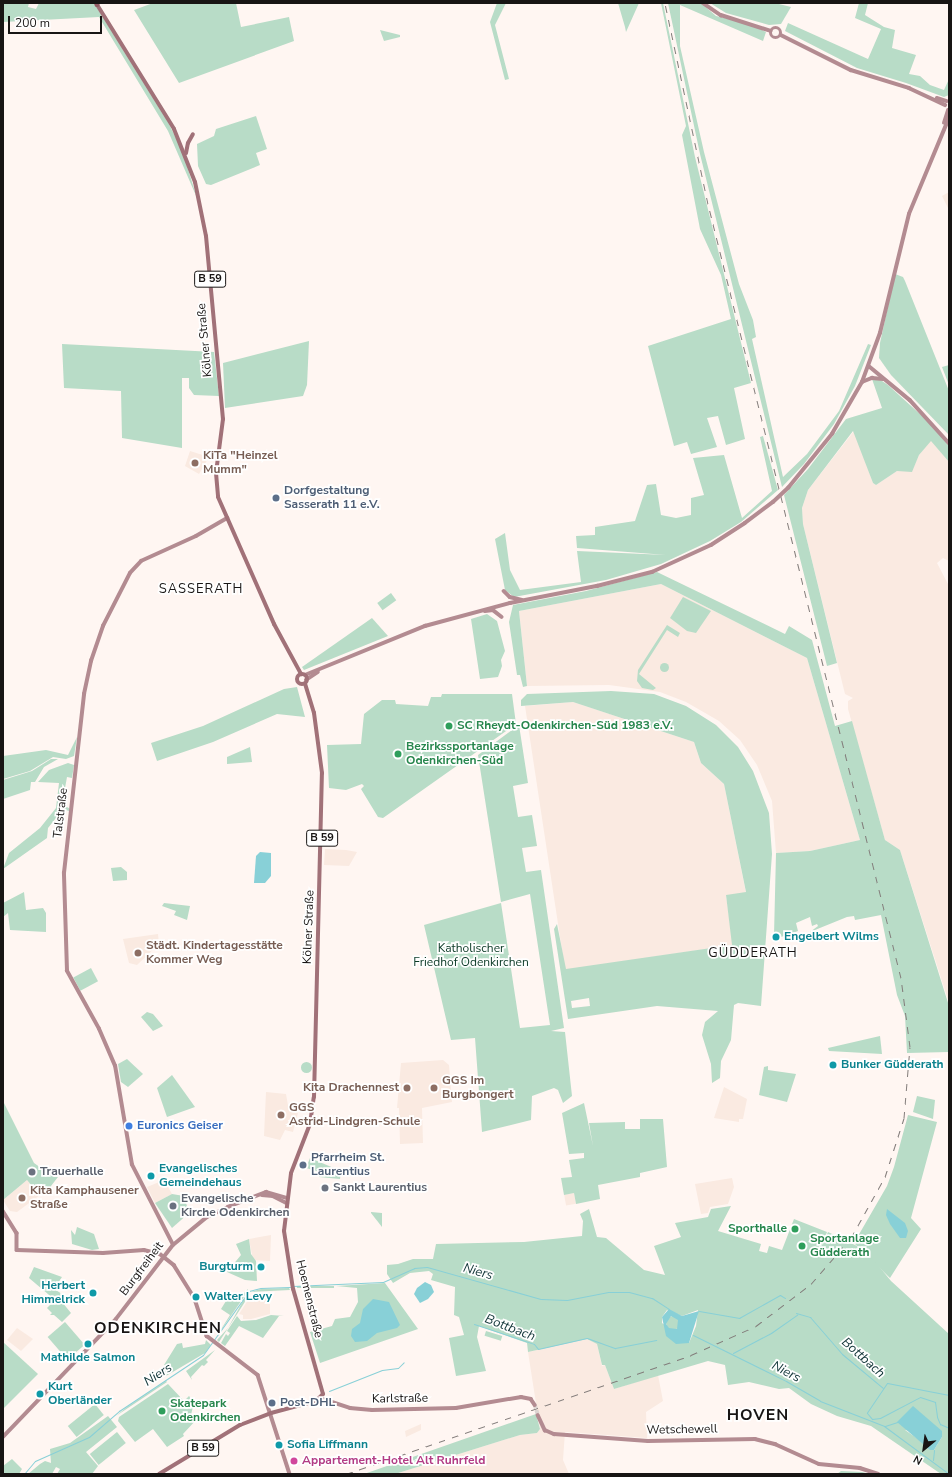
<!DOCTYPE html>
<meta charset="utf-8">
<style>
body{margin:0}
#map{position:relative;width:952px;height:1477px;overflow:hidden;background:#fff6f2;font-family:"Nunito Sans",sans-serif}
div>[style]{position:absolute}
.built>*{inset:0;background:#faeae1;transform-origin:0 0}
.green>*{inset:0;background:#b8dcc7;transform-origin:0 0}
.round{border-radius:50%}
.water>*{inset:0;background:#88d0d7}
.stream>*{height:1px;margin:-0.5px;padding:0 0.5px;transform-origin:0.5px;border-radius:0.5px;background:#88d0d7}
.secondary-tunnel>*{height:3.5px;margin-top:-1.75px;transform-origin:0;background:repeating-linear-gradient(90deg,#dcd4d1 0 3.5px,transparent 0 5.5px)}
.secondary>*{height:3.5px;margin:-1.75px;padding:0 1.75px;transform-origin:1.75px;border-radius:1.75px;background:#b38b91}
.secondary>.ring{margin:-1.75px;padding:0;box-sizing:content-box;background:none;border:3.5px solid #b38b91;border-radius:50%}
.primary>*{height:4px;margin:-2px;padding:0 2px;transform-origin:2px;border-radius:2px;background:#a17178}
.primary>.ring{margin:-2px;padding:0;box-sizing:content-box;background:none;border:4px solid #a17178;border-radius:50%}
.highway>*{height:4.5px;margin:-2.25px;padding:0 2.25px;transform-origin:2.25px;border-radius:2.25px;background:#925b64}
.rail>*{height:1px;margin-top:-0.5px;transform-origin:0;background:repeating-linear-gradient(90deg,#827c7a 0 7px,transparent 0 14px)}
.secondary-bridge>*{height:3.5px;margin:-1.75px;padding:0 1.75px;transform-origin:1.75px;border-radius:1.75px;background:#b38b91}
.dots>*{width:11px;height:11px;translate:-50% -50%;box-sizing:border-box;border:2px solid #fff;border-radius:50%}
span{translate:-50% -50%;white-space:nowrap;text-align:center;line-height:1.15;-webkit-text-stroke:3.5px #fff;paint-order:stroke}
.shield-label span{padding:1px 3px;background:#fff;border:1px solid;border-radius:3px;-webkit-text-stroke-width:0}
.shield-label{font-size:11px;color:#181514;font-weight:700}
.street-label{font-size:12px;color:#181514}
.education-label{font-size:12px;color:#785e54;font-weight:700}
.left{translate:0 -50%;text-align:left}
.right{translate:-100% -50%;text-align:right}
.service-label{font-size:12px;color:#4e5e75;font-weight:700}
.leisure-label{font-size:12px;color:#27864d;font-weight:700}
.culture-label{font-size:12px;color:#0d838f;font-weight:700}
.park-label{font-size:12px;color:#0a3925}
.shop-label{font-size:12px;color:#366cbe;font-weight:700}
.worship-label{font-size:12px;color:#5b616d;font-weight:700}
.hotel-label{font-size:12px;color:#b23c85;font-weight:700}
.neighbourhood-label{font-size:13px;color:#181514;letter-spacing:1px}
.water-label{font-size:13px;color:#113538;font-style:italic}
.district-label{font-size:16px;color:#181514;font-weight:700;letter-spacing:1px}
.frame{position:absolute;inset:0;border:4px solid #181514;pointer-events:none}
.north{position:absolute;left:904px;top:1429px;width:40px;height:40px;-webkit-text-stroke:3px #fff;paint-order:stroke;rotate:209deg;font-size:11px;font-weight:700;line-height:16px;text-align:center;color:#181514}
.north::after{content:'';display:block;margin:auto;width:14px;height:18px;background:#181514;clip-path:polygon(50% 0,100% 100%,50% 72%,0 100%)}
.scale{position:absolute;left:8px;top:16px;width:94px;height:18px;box-sizing:border-box;border:2px solid #181514;border-top:0;padding-left:5px;font-size:12px;line-height:14px;white-space:nowrap;color:#181514;-webkit-text-stroke:3px #fff;paint-order:stroke}
</style>
<div id="map">
<div class="built">
<div style="clip-path:polygon(949px 192px,949px 210px,942px 196px)"></div>
<div style="clip-path:polygon(854px 431px,873px 483px,876px 485px,897px 471px,912px 471px,919px 455px,931px 440px,949px 462px,949px 561px,943px 558px,937px 563px,949px 586px,949px 1003px,900px 850px,885px 840px,848px 709px,848px 701px,853px 698px,845px 694px,803px 524px,802px 508px,808px 490px)"></div>
<div style="clip-path:polygon(190px 451px,209px 457px,199px 474px,185px 466px)"></div>
<div style="clip-path:polygon(661px 584px,807px 658px,860px 840px,810px 851px,776px 853px,772px 801px,757px 765px,740px 740px,719px 721px,686px 702px,660px 692px,609px 685px,527px 686px,519px 611px)"></div>
<div style="clip-path:polygon(573px 702px,694px 742px,701px 763px,724px 784px,746px 893px,726px 896px,733px 945px,565px 970px,525px 706px)"></div>
<div style="clip-path:polygon(325px 849px,346px 850px,357px 852px,349px 866px,324px 865px)"></div>
<div style="clip-path:polygon(158px 934px,159px 944px,137px 965px,129px 963px,123px 939px)"></div>
<div style="clip-path:polygon(443px 1060px,449px 1065px,452px 1102px,422px 1108px,423px 1143px,400px 1144px,399px 1108px,397px 1108px,401px 1063px)"></div>
<div style="clip-path:polygon(724px 1087px,747px 1099px,743px 1119px,739px 1119px,739px 1122px,714px 1118px)"></div>
<div style="clip-path:polygon(266px 1092px,286px 1094px,289px 1111px,298px 1113px,293px 1132px,285px 1130px,280px 1140px,264px 1136px)"></div>
<div style="clip-path:polygon(732px 1178px,734px 1187px,728px 1204px,710px 1207px,708px 1213px,701px 1214px,695px 1184px)"></div>
<div style="clip-path:polygon(27px 1180px,40px 1195px,17px 1212px,10px 1211px,3px 1200px)"></div>
<div style="clip-path:polygon(164px 1180px,172px 1194px,155px 1203px,147px 1187px)"></div>
<div style="left:574px;top:1193px;width:11px;height:10px;rotate:80deg"></div>
<div style="clip-path:polygon(271px 1235px,270px 1261px,253px 1260px,249px 1239px)"></div>
<div style="clip-path:polygon(270px 1292px,270px 1314px,251px 1319px,243px 1319px,243px 1315px,239px 1314px,250px 1297px)"></div>
<div style="clip-path:polygon(17px 1328px,33px 1339px,21px 1351px,7px 1340px)"></div>
<div style="clip-path:polygon(587px 1339px,597px 1344px,602px 1366px,605px 1365px,614px 1389px,658px 1375px,663px 1401px,646px 1412px,647px 1438px,565px 1432px,563px 1460px,569px 1474px,395px 1474px,520px 1435px,537px 1433px,540px 1429px,528px 1352px)"></div>
<div style="clip-path:polygon(421px 1424px,421px 1430px,406px 1437px,405px 1431px)"></div>
</div>
<div class="green">
<div style="clip-path:polygon(3px 3px,29px 3px,28px 7px,36px 9px,39px 3px,94px 3px,169px 124px,182px 150px,197px 198px,168px 131px,99px 17px,3px 22px)"></div>
<div style="clip-path:polygon(153px 3px,236px 3px,241px 27px,289px 17px,294px 41px,179px 83px,134px 10px)"></div>
<div style="clip-path:polygon(497px 3px,506px 3px,495px 25px,509px 79px,505px 80px,490px 22px)"></div>
<div style="clip-path:polygon(618px 3px,639px 3px,626px 32px,625px 27px)"></div>
<div style="clip-path:polygon(661px 3px,663px 3px,695px 157px,751px 383px,734px 388px,745px 439px,726px 445px,718px 416px,707px 418px,717px 447px,691px 454px,687px 442px,674px 446px,648px 346px,731px 319px,721px 275px,700px 229px,682px 135px,686px 126px)"></div>
<div style="clip-path:polygon(668px 3px,701px 3px,716px 16px,747px 23px,766px 32px,763px 41px,680px 5px,680px 46px,704px 152px,739px 284px,753px 320px,756px 337px,752px 339px,783px 477px,807px 454px,839px 411px,868px 344px,871px 345px,855px 386px,834px 424px,804px 464px,782px 487px,700px 154px)"></div>
<div style="clip-path:polygon(710px 3px,775px 3px,791px 7px,781px 24px,769px 25px,726px 13px)"></div>
<div style="clip-path:polygon(859px 3px,868px 3px,865px 15px,884px 27px,895px 30px,892px 48px,916px 55px,909px 74px,920px 76px,930px 85px,944px 90px,949px 79px,949px 95px,944px 97px,906px 83px,857px 68px,785px 31px,788px 23px,868px 59px,881px 29px,855px 18px)"></div>
<div style="clip-path:polygon(380px 30px,400px 35px,400px 37px,384px 41px)"></div>
<div style="clip-path:polygon(256px 116px,267px 149px,256px 153px,260px 165px,211px 185px,206px 184px,198px 166px,197px 144px,214px 136px,216px 129px)"></div>
<div style="clip-path:polygon(895px 274px,903px 277px,905px 281px,949px 391px,949px 435px,891px 375px,879px 358px,880px 343px)"></div>
<div style="clip-path:polygon(309px 341px,307px 385px,303px 396px,225px 408px,223px 363px)"></div>
<div style="clip-path:polygon(62px 344px,214px 352px,219px 396px,194px 395px,189px 388px,189px 378px,182px 378px,182px 448px,122px 438px,121px 391px,64px 388px)"></div>
<div style="clip-path:polygon(949px 365px,949px 385px,942px 367px)"></div>
<div style="clip-path:polygon(872px 379px,879px 379px,888px 385px,932px 425px,949px 446px,949px 462px,931px 441px,919px 455px,912px 472px,897px 471px,876px 485px,873px 483px,853px 431px,808px 490px,802px 508px,803px 524px,837px 663px,827px 666px,784px 495px,808px 469px,846px 419px,882px 408px)"></div>
<div style="clip-path:polygon(763px 436px,778px 490px,741px 522px,710px 541px,661px 564px,606px 580px,514px 597px,505px 590px,495px 539px,505px 533px,510px 570px,520px 590px,581px 582px,577px 551px,666px 555px,577px 548px,576px 536px,595px 535px,595px 527px,635px 521px,647px 485px,656px 484px,661px 515px,676px 518px,691px 515px,691px 498px,704px 495px,693px 458px,724px 455px,742px 518px,772px 491px,760px 437px)"></div>
<div style="clip-path:polygon(657px 572px,785px 634px,789px 626px,812px 640px,835px 726px,852px 721px,885px 840px,900px 850px,949px 1006px,949px 1052px,907px 1053px,905px 1016px,897px 995px,881px 915px,855px 920px,854px 916px,847px 917px,810px 932px,818px 926px,817px 924px,812px 926px,810px 917px,796px 923px,798px 931px,781px 937px,774px 935px,776px 853px,810px 851px,860px 840px,807px 658px,661px 584px,519px 611px,527px 686px,523px 687px,520px 675px,517px 675px,509px 622px,513px 605px,586px 591px)"></div>
<div style="left:391px;top:593px;width:9px;height:17px;rotate:54deg"></div>
<div style="clip-path:polygon(683px 597px,711px 611px,696px 633px,687px 631px,670px 618px)"></div>
<div style="clip-path:polygon(487px 614px,497px 621px,505px 651px,501px 660px,502px 666px,498px 677px,480px 679px,471px 619px)"></div>
<div style="clip-path:polygon(372px 618px,388px 636px,304px 670px,302px 667px)"></div>
<div style="clip-path:polygon(667px 625px,680px 633px,678px 637px,667px 630px,639px 674px,656px 688px,653px 690px,642px 688px,637px 681px,638px 670px)"></div>
<div class="round" style="left:659.5px;top:662.5px;width:9px;height:9px"></div>
<div style="clip-path:polygon(297px 687px,305px 717px,277px 714px,213px 742px,157px 761px,151px 743px,203px 726px,284px 689px)"></div>
<div style="clip-path:polygon(evenodd,611px 691px,654px 694px,686px 706px,716px 725px,738px 747px,753px 771px,769px 813px,772px 854px,761px 1006px,738px 1003px,734px 1005px,731px 1040px,721px 1061px,720px 1078px,712px 1083px,711px 1064px,702px 1035px,705px 1022px,718px 1011px,657px 1006px,568px 1019px,554px 929px,557px 924px,566px 969px,732px 945px,726px 895px,746px 892px,724px 784px,701px 763px,694px 742px,573px 702px,521px 706px,521px 700px,527px 694px,611px 691px,589px 998px,590px 1006px,572px 1008px,571px 1001px,589px 998px)"></div>
<div style="clip-path:polygon(442px 694px,512px 694px,516px 724px,383px 818px,378px 817px,361px 789px,364px 786px,362px 784px,346px 790px,329px 788px,327px 745px,361px 744px,364px 714px,382px 700px,395px 700px,396px 704px,428px 706px,431px 697px,441px 697px)"></div>
<div style="clip-path:polygon(519px 725px,528px 783px,513px 786px,518px 817px,532px 815px,537px 846px,522px 848px,526px 872px,541px 870px,564px 1028px,551px 1031px,565px 1032px,572px 1096px,563px 1103px,558px 1090px,554px 1088px,532px 1096px,531px 1120px,482px 1132px,475px 1038px,451px 1040px,424px 925px,501px 903px,520px 1028px,550px 1025px,530px 894px,501px 902px,478px 755px)"></div>
<div style="clip-path:polygon(77px 737px,74px 756px,66px 759px,53px 757px,30px 771px,3px 779px,3px 756px,46px 750px,68px 755px)"></div>
<div style="clip-path:polygon(250px 747px,252px 762px,227px 764px,227px 757px)"></div>
<div style="clip-path:polygon(51px 759px,58px 759px,44px 767px,35px 782px,31px 782px,30px 790px,3px 799px,3px 780px,32px 771px)"></div>
<div style="clip-path:polygon(68px 763px,74px 765px,72px 778px,67px 777px,62px 805px,69px 808px,69px 811px,63px 809px,48px 828px,47px 838px,3px 869px,9px 853px,40px 828px,56px 808px,59px 783px,38px 782px,49px 770px)"></div>
<div style="clip-path:polygon(121px 867px,127px 872px,127px 880px,113px 881px,111px 868px)"></div>
<div style="clip-path:polygon(24px 892px,26px 910px,43px 908px,46px 913px,46px 932px,10px 930px,8px 913px,3px 917px,3px 903px)"></div>
<div style="clip-path:polygon(164px 903px,190px 906px,187px 920px,174px 915px,176px 911px,162px 906px)"></div>
<div style="left:91px;top:968px;width:15px;height:20px;rotate:62deg"></div>
<div style="clip-path:polygon(147px 1012px,153px 1014px,163px 1026px,153px 1031px,141px 1017px)"></div>
<div style="clip-path:polygon(880px 1036px,882px 1054px,829px 1051px,828px 1048px)"></div>
<div style="clip-path:polygon(127px 1059px,143px 1074px,128px 1087px,121px 1082px,118px 1064px)"></div>
<div class="round" style="left:300.5px;top:1061.5px;width:11px;height:11px"></div>
<div style="clip-path:polygon(768px 1066px,768px 1070px,796px 1074px,787px 1102px,759px 1095px,764px 1067px)"></div>
<div style="clip-path:polygon(172px 1075px,195px 1107px,167px 1117px,157px 1088px)"></div>
<div style="clip-path:polygon(917px 1096px,935px 1100px,933px 1119px,913px 1112px)"></div>
<div style="clip-path:polygon(3px 1101px,34px 1163px,54px 1177px,58px 1177px,44px 1195px,42px 1192px,38px 1193px,27px 1180px,3px 1200px)"></div>
<div style="clip-path:polygon(584px 1103px,593px 1146px,589px 1123px,625px 1122px,625px 1129px,640px 1129px,640px 1119px,663px 1119px,667px 1167px,640px 1173px,640px 1177px,598px 1185px,600px 1199px,576px 1204px,574px 1193px,564px 1195px,561px 1178px,572px 1177px,569px 1160px,584px 1158px,584px 1153px,569px 1154px,562px 1113px)"></div>
<div style="clip-path:polygon(908px 1115px,937px 1122px,911px 1218px,921px 1229px,890px 1278px,854px 1243px,887px 1186px,894px 1167px)"></div>
<div style="clip-path:polygon(310px 1158px,341px 1171px,340px 1179px,319px 1177px,320px 1172px,306px 1168px)"></div>
<div style="clip-path:polygon(172px 1194px,184px 1196px,189px 1213px,172px 1228px,155px 1203px)"></div>
<div style="clip-path:polygon(evenodd,731px 1206px,718px 1231px,761px 1244px,759px 1251px,767px 1253px,769px 1246px,782px 1250px,794px 1219px,827px 1232px,820px 1250px,828px 1232px,857px 1246px,877px 1264px,891px 1281px,949px 1334px,949px 1474px,941px 1474px,871px 1426px,837px 1416px,811px 1404px,789px 1388px,779px 1389px,749px 1382px,728px 1385px,725px 1365px,708px 1361px,614px 1389px,605px 1365px,602px 1365px,597px 1344px,587px 1339px,528px 1352px,527px 1343px,479px 1326px,477px 1337px,486px 1371px,456px 1376px,449px 1338px,464px 1335px,459px 1317px,454px 1315px,455px 1287px,431px 1280px,433px 1274px,429px 1271px,410px 1273px,393px 1283px,387px 1274px,387px 1265px,398px 1264px,413px 1259px,433px 1259px,436px 1244px,524px 1242px,582px 1236px,583px 1221px,580px 1214px,589px 1209px,597px 1237px,606px 1238px,644px 1270px,665px 1275px,654px 1246px,681px 1237px,675px 1223px,708px 1217px,711px 1209px,731px 1206px,667px 1310px,682px 1316px,698px 1310px,696px 1326px,689px 1343px,662px 1323px,662px 1317px,667px 1310px,731px 1206px,905px 1430px,942px 1437px,934px 1450px,905px 1430px)"></div>
<div style="clip-path:polygon(371px 1212px,382px 1213px,382px 1227px,371px 1213px)"></div>
<div style="clip-path:polygon(77px 1227px,94px 1234px,99px 1249px,92px 1250px,72px 1244px,71px 1230px,75px 1235px)"></div>
<div style="clip-path:polygon(249px 1239px,251px 1254px,256px 1261px,257px 1281px,245px 1280px,227px 1272px,241px 1255px,236px 1244px)"></div>
<div style="clip-path:polygon(34px 1267px,62px 1277px,54px 1289px,67px 1297px,62px 1302px,71px 1313px,62px 1322px,54px 1315px,50px 1315px,52px 1313px,47px 1308px,55px 1300px,29px 1278px)"></div>
<div style="clip-path:polygon(385px 1283px,418px 1329px,320px 1363px,310px 1332px,332px 1326px,335px 1319px,350px 1317px,358px 1302px,357px 1288px,336px 1286px)"></div>
<div style="left:334px;top:1286px;width:2px;height:37px;rotate:90deg"></div>
<div style="clip-path:polygon(289px 1288px,290px 1290px,251px 1292px,261px 1289px)"></div>
<div style="clip-path:polygon(248px 1289px,248px 1291px,215px 1339px,230px 1315px,221px 1309px,231px 1293px,239px 1298px)"></div>
<div style="clip-path:polygon(250px 1293px,250px 1294px,219px 1342px,217px 1340px,228px 1328px,244px 1299px)"></div>
<div style="clip-path:polygon(271px 1315px,284px 1316px,279px 1316px,263px 1338px,239px 1326px,225px 1346px,221px 1343px,226px 1334px,228px 1336px,230px 1333px,227px 1331px,237px 1316px,241px 1321px,256px 1320px)"></div>
<div class="round" style="left:666px;top:1316px;width:14px;height:14px"></div>
<div style="left:65px;top:1322px;width:30px;height:23px;rotate:49deg"></div>
<div style="left:486px;top:1331px;width:17px;height:5px;rotate:17deg"></div>
<div style="clip-path:polygon(206px 1340px,211px 1345px,205px 1353px,166px 1376px,164px 1365px,177px 1344px,182px 1343px,183px 1348px,205px 1344px)"></div>
<div style="clip-path:polygon(3px 1342px,38px 1374px,3px 1409px)"></div>
<div style="clip-path:polygon(215px 1350px,206px 1360px,208px 1362px,204px 1366px,202px 1365px,191px 1377px,192px 1380px,186px 1371px)"></div>
<div style="clip-path:polygon(166px 1381px,167px 1382px,116px 1416px,127px 1407px)"></div>
<div style="clip-path:polygon(168px 1384px,184px 1401px,189px 1396px,194px 1402px,191px 1415px,197px 1419px,183px 1434px,184px 1436px,167px 1447px,153px 1429px,135px 1442px,118px 1421px,119px 1417px)"></div>
<div style="left:95px;top:1404px;width:14px;height:35px;rotate:51deg"></div>
<div style="clip-path:polygon(536px 1414px,540px 1429px,537px 1433px,520px 1435px,395px 1474px,364px 1474px)"></div>
<div style="clip-path:polygon(108px 1416px,117px 1427px,86px 1452px,98px 1466px,92px 1474px,57px 1474px,60px 1469px,56px 1467px,52px 1474px,28px 1474px,40px 1464px,45px 1461px,51px 1463px,50px 1449px,70px 1443px)"></div>
<div style="left:117px;top:1432px;width:14px;height:35px;rotate:51deg"></div>
<div style="clip-path:polygon(12px 1459px,22px 1469px,19px 1474px,3px 1474px,3px 1466px)"></div>
<div style="clip-path:polygon(841px 1471px,862px 1472px,870px 1474px,837px 1474px)"></div>
</div>
<div class="water">
<div style="clip-path:polygon(260px 852px,271px 853px,271px 876px,265px 883px,254px 883px,256px 856px)"></div>
<div style="clip-path:polygon(887px 1209px,905px 1223px,908px 1231px,906px 1238px,900px 1238px,890px 1224px,886px 1215px)"></div>
<div style="clip-path:polygon(425px 1282px,431px 1285px,434px 1292px,428px 1299px,420px 1303px,414px 1294px,417px 1288px)"></div>
<div style="clip-path:polygon(373px 1299px,389px 1302px,400px 1325px,397px 1328px,377px 1333px,367px 1341px,355px 1342px,351px 1336px,352px 1329px,360px 1323px,363px 1309px)"></div>
<div style="clip-path:polygon(evenodd,669px 1309px,682px 1316px,699px 1311px,689px 1343px,676px 1344px,666px 1336px,662px 1317px,669px 1309px,671px 1316px,678px 1320px,677px 1329px,669px 1328px,666px 1324px,671px 1316px)"></div>
<div style="clip-path:polygon(913px 1406px,942px 1431px,942px 1437px,934px 1450px,930px 1450px,897px 1422px)"></div>
</div>
<div class="stream">
<div style="left:293px;top:1286px;width:90px;rotate:-2.5deg"></div>
<div style="left:383px;top:1282px;width:34px;rotate:-24deg"></div>
<div style="left:414px;top:1268px;width:13px;rotate:-4deg"></div>
<div style="left:427px;top:1267px;width:118px;rotate:15.7deg"></div>
<div style="left:541px;top:1299px;width:26px;rotate:2deg"></div>
<div style="left:567px;top:1300px;width:42px;rotate:-11deg"></div>
<div style="left:608px;top:1292px;width:21px"></div>
<div style="left:629px;top:1292px;width:24px;rotate:15deg"></div>
<div style="left:652px;top:1298px;width:20px;rotate:33deg"></div>
<div style="left:699px;top:1311px;width:41px;rotate:9.9deg"></div>
<div style="left:739px;top:1318px;width:47px;rotate:-29.3deg"></div>
<div style="left:780px;top:1295px;width:6px;rotate:31deg"></div>
<div style="left:796px;top:1313px;width:15px;rotate:16deg"></div>
<div style="left:810px;top:1317px;width:49px;rotate:49.1deg"></div>
<div style="left:842px;top:1354px;width:53px;rotate:39.7deg"></div>
<div style="left:474px;top:1324px;width:63px;rotate:18.4deg"></div>
<div style="left:534px;top:1344px;width:6px;rotate:51deg"></div>
<div style="left:538px;top:1349px;width:50px;rotate:-12.7deg"></div>
<div style="left:587px;top:1338px;width:30px;rotate:20deg"></div>
<div style="left:615px;top:1348px;width:42px;rotate:-11deg"></div>
<div style="left:693px;top:1335px;width:104px;rotate:26.3deg"></div>
<div style="left:786px;top:1381px;width:39px;rotate:30deg"></div>
<div style="left:820px;top:1401px;width:69px;rotate:21.3deg"></div>
<div style="left:884px;top:1426px;width:81px;rotate:36.4deg"></div>
<div style="left:733px;top:1353px;width:43px;rotate:-27.8deg"></div>
<div style="left:771px;top:1333px;width:32px;rotate:-35deg"></div>
<div style="left:329px;top:1391px;width:57px;rotate:-21.6deg"></div>
<div style="left:382px;top:1370px;width:16px;rotate:-7deg"></div>
<div style="left:398px;top:1368px;width:8px;rotate:-45deg"></div>
<div style="left:949px;top:1395px;width:63px;rotate:-169deg"></div>
<div style="left:887px;top:1383px;width:36px;rotate:124deg"></div>
<div style="left:867px;top:1413px;width:8px;rotate:50deg"></div>
<div style="left:872px;top:1419px;width:8px;rotate:-7deg"></div>
<div style="left:880px;top:1418px;width:45px;rotate:-27.7deg"></div>
<div style="left:920px;top:1397px;width:16px;rotate:18deg"></div>
<div style="left:935px;top:1402px;width:15px;rotate:82deg"></div>
<div style="left:937px;top:1417px;width:8px;rotate:67deg"></div>
<div style="left:940px;top:1424px;width:10px;rotate:24deg"></div>
<div style="left:885px;top:1426px;width:13px;rotate:-18deg"></div>
<div style="left:933px;top:1460px;width:10px;rotate:-84deg"></div>
<div style="left:24px;top:1474px;width:17px;rotate:-50deg"></div>
<div style="left:35px;top:1461px;width:59px;rotate:-24deg"></div>
<div style="left:89px;top:1437px;width:40px;rotate:-41deg"></div>
<div style="left:119px;top:1411px;width:101px;rotate:-33.7deg"></div>
<div style="left:203px;top:1355px;width:79px;rotate:-54.3deg"></div>
<div style="left:249px;top:1291px;width:11px;rotate:-15deg"></div>
<div style="left:260px;top:1288px;width:30px;rotate:-2deg"></div>
</div>
<div class="secondary-tunnel">
<div style="left:535px;top:1405px;width:10px;rotate:73deg"></div>
</div>
<div class="secondary">
<div style="left:703px;top:3px;width:22px;rotate:34deg"></div>
<div style="left:721px;top:15px;width:52px;rotate:17.7deg"></div>
<div class="ring" style="left:770.5px;top:27.5px;width:7.5px;height:7.5px"></div>
<div style="left:781px;top:35px;width:78px;rotate:26.6deg"></div>
<div style="left:851px;top:70px;width:61px;rotate:17.2deg"></div>
<div style="left:909px;top:88px;width:40px;rotate:25deg"></div>
<div style="left:937px;top:98px;width:10px;rotate:17deg"></div>
<div style="left:944px;top:123px;width:13px;rotate:-72deg"></div>
<div style="left:869px;top:366px;width:53px;rotate:39.7deg"></div>
<div style="left:910px;top:400px;width:58px;rotate:47.8deg"></div>
<div style="left:862px;top:382px;width:11px;rotate:-22deg"></div>
<div style="left:872px;top:378px;width:11px;rotate:5deg"></div>
<div style="left:788px;top:488px;width:70px;rotate:-50.8deg"></div>
<div style="left:832px;top:434px;width:60px;rotate:-60deg"></div>
<div style="left:862px;top:382px;width:52px;rotate:-69.8deg"></div>
<div style="left:880px;top:333px;width:122px;rotate:-76.3deg"></div>
<div style="left:909px;top:214px;width:104px;rotate:-67.4deg"></div>
<div style="left:504px;top:591px;width:8px;rotate:45deg"></div>
<div style="left:510px;top:597px;width:12px;rotate:14deg"></div>
<div style="left:485px;top:611px;width:8px;rotate:-7deg"></div>
<div style="left:493px;top:610px;width:11px;rotate:38deg"></div>
<div style="left:305px;top:675px;width:130px;rotate:-22.2deg"></div>
<div style="left:425px;top:626px;width:88px;rotate:-15.1deg"></div>
<div style="left:510px;top:603px;width:89px;rotate:-11.1deg"></div>
<div style="left:597px;top:586px;width:57px;rotate:-14.3deg"></div>
<div style="left:652px;top:572px;width:65px;rotate:-24.6deg"></div>
<div style="left:711px;top:545px;width:40px;rotate:-32.9deg"></div>
<div style="left:745px;top:523px;width:35px;rotate:-37deg"></div>
<div style="left:306px;top:680px;width:14px;rotate:-34deg"></div>
<div style="left:262px;top:1195px;width:11px;rotate:5deg"></div>
<div style="left:273px;top:1196px;width:16px;rotate:27deg"></div>
<div style="left:3px;top:1211px;width:26px;rotate:58deg"></div>
<div style="left:17px;top:1233px;width:17px;rotate:90deg"></div>
<div style="left:17px;top:1250px;width:86px;rotate:2deg"></div>
<div style="left:103px;top:1253px;width:41px;rotate:-4.2deg"></div>
<div style="left:144px;top:1250px;width:16px;rotate:14deg"></div>
<div style="left:160px;top:1254px;width:18px;rotate:38deg"></div>
<div style="left:174px;top:1265px;width:40px;rotate:58deg"></div>
<div style="left:195px;top:1299px;width:39px;rotate:72deg"></div>
<div style="left:207px;top:1336px;width:64px;rotate:37.4deg"></div>
<div style="left:258px;top:1375px;width:104px;rotate:72.1deg"></div>
<div style="left:173px;top:1245px;width:90px;rotate:-117.1deg"></div>
<div style="left:132px;top:1165px;width:100px;rotate:-99.7deg"></div>
<div style="left:115px;top:1066px;width:40px;rotate:-113.4deg"></div>
<div style="left:99px;top:1029px;width:66px;rotate:-118.9deg"></div>
<div style="left:67px;top:971px;width:98px;rotate:-91.8deg"></div>
<div style="left:64px;top:873px;width:180px;rotate:-83.6deg"></div>
<div style="left:84px;top:694px;width:34px;rotate:-78deg"></div>
<div style="left:91px;top:661px;width:37px;rotate:-71deg"></div>
<div style="left:103px;top:626px;width:59px;rotate:-63deg"></div>
<div style="left:130px;top:573px;width:16px;rotate:-47deg"></div>
<div style="left:141px;top:561px;width:60px;rotate:-24.4deg"></div>
<div style="left:196px;top:536px;width:36px;rotate:-30deg"></div>
<div style="left:320px;top:1398px;width:32px;rotate:18deg"></div>
<div style="left:350px;top:1408px;width:22px;rotate:5deg"></div>
<div style="left:372px;top:1410px;width:84px;rotate:-1.4deg"></div>
<div style="left:456px;top:1408px;width:66px;rotate:-9.6deg"></div>
<div style="left:521px;top:1397px;width:10px;rotate:11deg"></div>
<div style="left:531px;top:1399px;width:7px;rotate:56deg"></div>
<div style="left:538px;top:1415px;width:17px;rotate:65deg"></div>
<div style="left:545px;top:1430px;width:10px;rotate:24deg"></div>
<div style="left:554px;top:1434px;width:94px;rotate:4.3deg"></div>
<div style="left:648px;top:1441px;width:107px;rotate:-1.1deg"></div>
<div style="left:755px;top:1439px;width:21px;rotate:14deg"></div>
<div style="left:775px;top:1444px;width:48px;rotate:24.4deg"></div>
<div style="left:819px;top:1464px;width:41px;rotate:5.6deg"></div>
<div style="left:860px;top:1468px;width:19px;rotate:18deg"></div>
<div style="left:3px;top:1437px;width:163px;rotate:-46.2deg"></div>
<div style="left:116px;top:1319px;width:93px;rotate:-52.4deg"></div>
<div style="left:173px;top:1245px;width:44px;rotate:-39.5deg"></div>
<div style="left:207px;top:1217px;width:23px;rotate:-25deg"></div>
<div style="left:228px;top:1207px;width:41px;rotate:-21.5deg"></div>
<div style="left:266px;top:1192px;width:22px;rotate:16deg"></div>
</div>
<div class="primary">
<div style="left:96px;top:3px;width:148px;rotate:58.2deg"></div>
<div style="left:174px;top:129px;width:57px;rotate:68.4deg"></div>
<div style="left:195px;top:182px;width:55px;rotate:78.5deg"></div>
<div style="left:206px;top:236px;width:184px;rotate:84.7deg"></div>
<div style="left:223px;top:419px;width:54px;rotate:97.4deg"></div>
<div style="left:216px;top:473px;width:24px;rotate:85deg"></div>
<div style="left:218px;top:497px;width:139px;rotate:66.2deg"></div>
<div style="left:274px;top:624px;width:57px;rotate:61.6deg"></div>
<div style="left:186px;top:153px;width:10px;rotate:-79deg"></div>
<div style="left:188px;top:143px;width:10px;rotate:-61deg"></div>
<div class="ring" style="left:297px;top:674px;width:6px;height:6px"></div>
<div style="left:159px;top:1474px;width:95px;rotate:-31.2deg"></div>
<div style="left:240px;top:1425px;width:33px;rotate:-21deg"></div>
<div style="left:271px;top:1413px;width:47px;rotate:-14.9deg"></div>
<div style="left:316px;top:1401px;width:10px;rotate:-45deg"></div>
<div style="left:323px;top:1394px;width:109px;rotate:-105.9deg"></div>
<div style="left:293px;top:1289px;width:59px;rotate:-98.8deg"></div>
<div style="left:284px;top:1231px;width:58px;rotate:-83.1deg"></div>
<div style="left:291px;top:1173px;width:53px;rotate:-68.8deg"></div>
<div style="left:310px;top:1124px;width:27px;rotate:-82deg"></div>
<div style="left:314px;top:1097px;width:324px;rotate:-88.6deg"></div>
<div style="left:322px;top:773px;width:61px;rotate:-97.6deg"></div>
<div style="left:314px;top:713px;width:31px;rotate:-107deg"></div>
</div>
<div class="highway">
<div style="left:97px;top:3px;width:1px;rotate:90deg"></div>
</div>
<div class="rail">
<div style="left:346px;top:1474px;width:365px;rotate:-19deg"></div>
<div style="left:691px;top:1355px;width:71px;rotate:-24deg"></div>
<div style="left:756px;top:1326px;width:69px;rotate:-37.4deg"></div>
<div style="left:811px;top:1284px;width:61px;rotate:-49deg"></div>
<div style="left:851px;top:1238px;width:70px;rotate:-60.9deg"></div>
<div style="left:885px;top:1177px;width:62px;rotate:-72.1deg"></div>
<div style="left:904px;top:1118px;width:71px;rotate:-85.2deg"></div>
<div style="left:910px;top:1047px;width:70px;rotate:-97.4deg"></div>
<div style="left:901px;top:978px;width:798px;rotate:-104deg"></div>
<div style="left:708px;top:204px;width:206px;rotate:-102.1deg"></div>
</div>
<div class="secondary-bridge">
<div style="left:773px;top:502px;width:21px;rotate:-43deg"></div>
</div>
<div class="dots">
<div style="left:195px;top:463px;background:#8d6e63"></div>
<div style="left:276px;top:498px;background:#5c6f8a"></div>
<div style="left:449px;top:726px;background:#2e9e5b"></div>
<div style="left:398px;top:754px;background:#2e9e5b"></div>
<div style="left:776px;top:937px;background:#0f9aa8"></div>
<div style="left:138px;top:953px;background:#8d6e63"></div>
<div style="left:833px;top:1065px;background:#0f9aa8"></div>
<div style="left:407px;top:1088px;background:#8d6e63"></div>
<div style="left:434px;top:1088px;background:#8d6e63"></div>
<div style="left:281px;top:1115px;background:#8d6e63"></div>
<div style="left:129px;top:1126px;background:#3f7fe0"></div>
<div style="left:303px;top:1165px;background:#5c6f8a"></div>
<div style="left:32px;top:1172px;background:#6b7280"></div>
<div style="left:151px;top:1176px;background:#0f9aa8"></div>
<div style="left:325px;top:1188px;background:#6b7280"></div>
<div style="left:22px;top:1198px;background:#8d6e63"></div>
<div style="left:173px;top:1206px;background:#6b7280"></div>
<div style="left:795px;top:1229px;background:#2e9e5b"></div>
<div style="left:802px;top:1246px;background:#2e9e5b"></div>
<div style="left:261px;top:1267px;background:#0f9aa8"></div>
<div style="left:93px;top:1293px;background:#0f9aa8"></div>
<div style="left:196px;top:1297px;background:#0f9aa8"></div>
<div style="left:88px;top:1344px;background:#0f9aa8"></div>
<div style="left:40px;top:1394px;background:#0f9aa8"></div>
<div style="left:272px;top:1403px;background:#5c6f8a"></div>
<div style="left:162px;top:1411px;background:#2e9e5b"></div>
<div style="left:279px;top:1445px;background:#0f9aa8"></div>
<div style="left:294px;top:1461px;background:#d1479c"></div>
</div>
<div class="shield-label">
<span style="left:210px;top:279px">B 59</span>
<span style="left:322px;top:838px">B 59</span>
<span style="left:203px;top:1448px">B 59</span>
</div>
<div class="street-label">
<span style="left:205px;top:340px;rotate:-95deg">Kölner Straße</span>
<span style="left:61px;top:813px;rotate:-83deg">Talstraße</span>
<span style="left:309px;top:927px;rotate:-88deg">Kölner Straße</span>
<span style="left:142px;top:1269px;rotate:-53deg">Burgfreiheit</span>
<span style="left:309px;top:1299px;rotate:76deg">Hoemenstraße</span>
<span style="left:400px;top:1399px;rotate:-1deg">Karlstraße</span>
<span style="left:682px;top:1430px;rotate:-1deg">Wetschewell</span>
</div>
<div class="education-label">
<span class="left" style="left:203px;top:463px">KiTa "Heinzel<br>Mumm"</span>
<span class="left" style="left:146px;top:953px">Städt. Kindertagesstätte<br>Kommer Weg</span>
<span class="left" style="left:442px;top:1088px">GGS Im<br>Burgbongert</span>
<span class="right" style="left:399px;top:1088px">Kita Drachennest</span>
<span class="left" style="left:289px;top:1115px">GGS<br>Astrid-Lindgren-Schule</span>
<span class="left" style="left:30px;top:1198px">Kita Kamphausener<br>Straße</span>
</div>
<div class="service-label">
<span class="left" style="left:284px;top:498px">Dorfgestaltung<br>Sasserath 11 e.V.</span>
<span class="left" style="left:311px;top:1165px">Pfarrheim St.<br>Laurentius</span>
<span class="left" style="left:280px;top:1403px">Post-DHL</span>
</div>
<div class="leisure-label">
<span class="left" style="left:457px;top:726px">SC Rheydt-Odenkirchen-Süd 1983 e.V.</span>
<span class="left" style="left:406px;top:754px">Bezirkssportanlage<br>Odenkirchen-Süd</span>
<span class="right" style="left:787px;top:1229px">Sporthalle</span>
<span class="left" style="left:810px;top:1246px">Sportanlage<br>Güdderath</span>
<span class="left" style="left:170px;top:1411px">Skatepark<br>Odenkirchen</span>
</div>
<div class="culture-label">
<span class="left" style="left:784px;top:937px">Engelbert Wilms</span>
<span class="left" style="left:841px;top:1065px">Bunker Güdderath</span>
<span class="left" style="left:159px;top:1176px">Evangelisches<br>Gemeindehaus</span>
<span class="right" style="left:253px;top:1267px">Burgturm</span>
<span class="right" style="left:85px;top:1293px">Herbert<br>Himmelrick</span>
<span class="left" style="left:204px;top:1297px">Walter Levy</span>
<span style="left:88px;top:1358px">Mathilde Salmon</span>
<span class="left" style="left:48px;top:1394px">Kurt<br>Oberländer</span>
<span class="left" style="left:287px;top:1445px">Sofia Liffmann</span>
</div>
<div class="park-label">
<span style="left:471px;top:956px">Katholischer<br>Friedhof Odenkirchen</span>
</div>
<div class="shop-label">
<span class="left" style="left:137px;top:1126px">Euronics Geiser</span>
</div>
<div class="worship-label">
<span class="left" style="left:40px;top:1172px">Trauerhalle</span>
<span class="left" style="left:333px;top:1188px">Sankt Laurentius</span>
<span class="left" style="left:181px;top:1206px">Evangelische<br>Kirche Odenkirchen</span>
</div>
<div class="hotel-label">
<span class="left" style="left:302px;top:1461px">Appartement-Hotel Alt Ruhrfeld</span>
</div>
<div class="neighbourhood-label">
<span style="left:201px;top:589px">SASSERATH</span>
<span style="left:753px;top:953px">GÜDDERATH</span>
</div>
<div class="water-label">
<span style="left:478px;top:1272px;rotate:16deg">Niers</span>
<span style="left:510px;top:1328px;rotate:21deg">Bottbach</span>
<span style="left:863px;top:1358px;rotate:42deg">Bottbach</span>
<span style="left:786px;top:1372px;rotate:28deg">Niers</span>
<span style="left:158px;top:1375px;rotate:-33deg">Niers</span>
</div>
<div class="district-label">
<span style="left:158px;top:1328px">ODENKIRCHEN</span>
<span style="left:758px;top:1415px">HOVEN</span>
</div>
<div class="frame"></div>
<div class="north">N</div>
<div class="scale">200 m</div>
</div>
